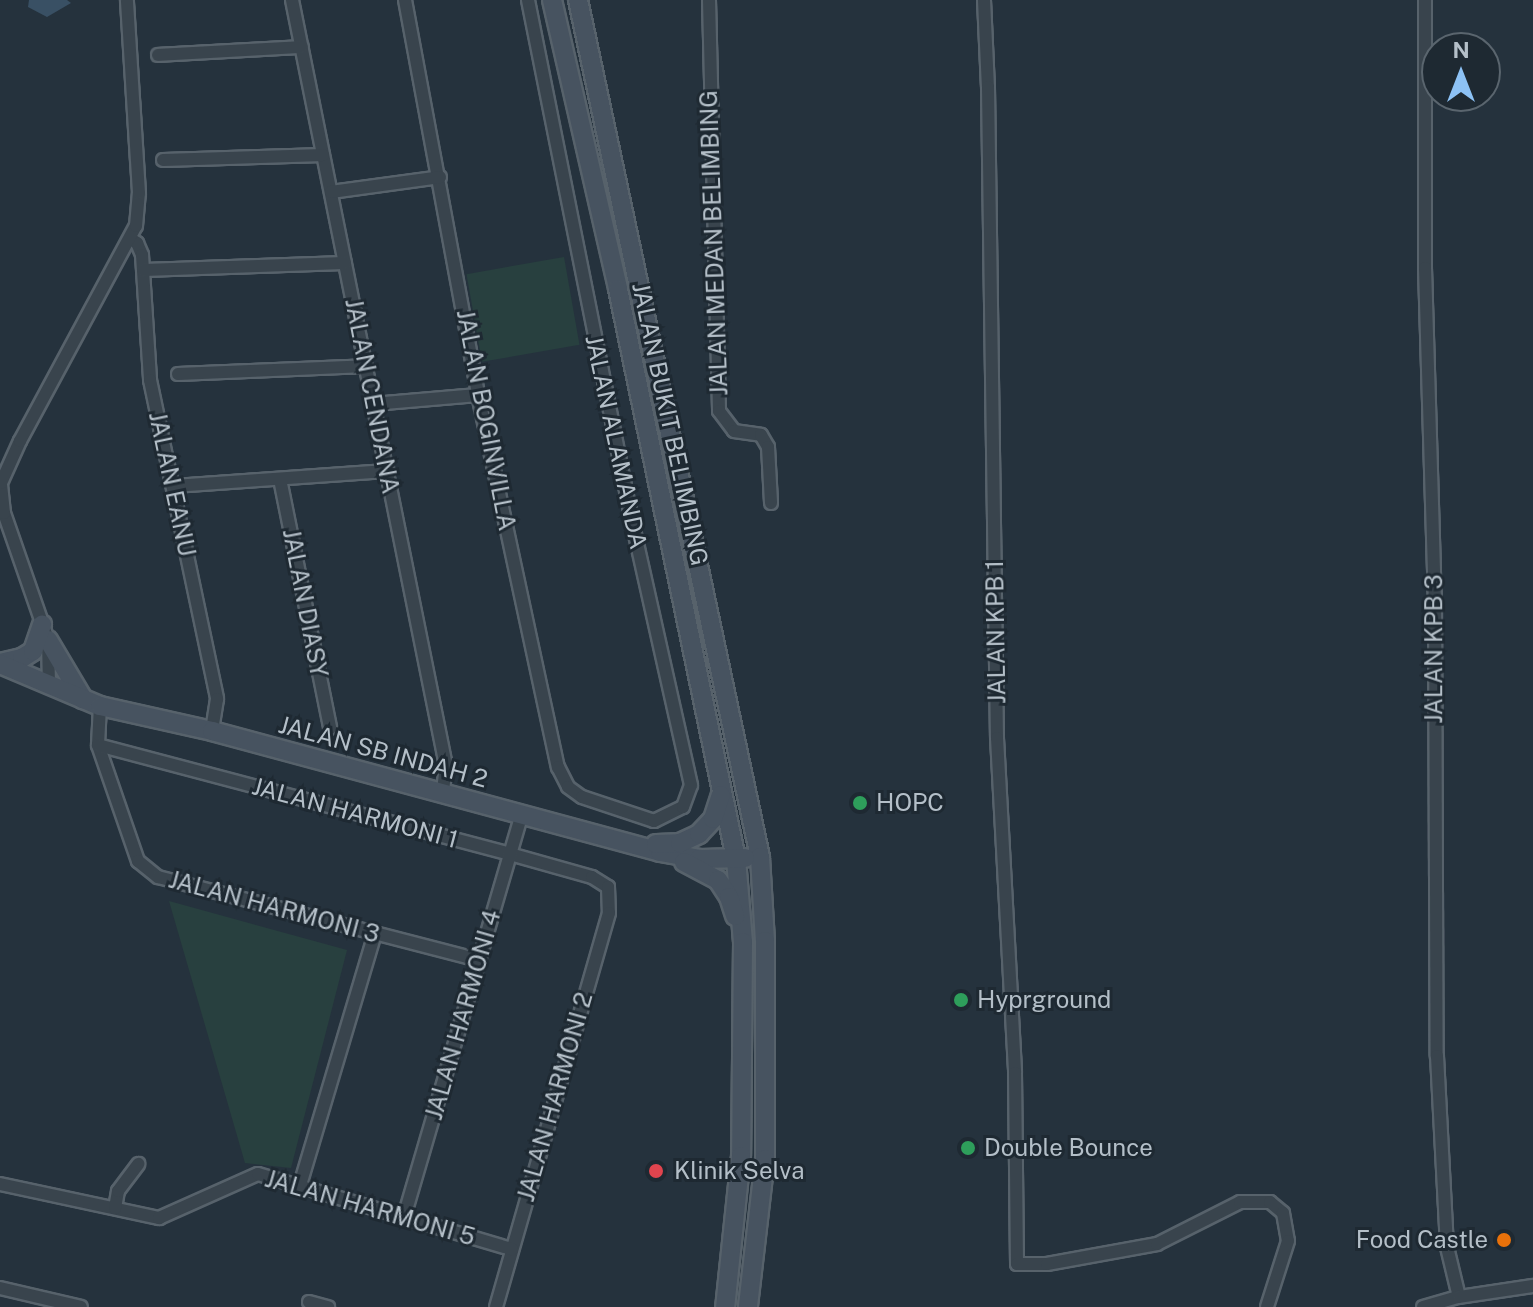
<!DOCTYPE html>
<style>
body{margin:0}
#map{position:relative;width:1533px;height:1307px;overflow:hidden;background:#25323d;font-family:"Public Sans",sans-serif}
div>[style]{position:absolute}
.green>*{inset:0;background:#28403f;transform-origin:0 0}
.water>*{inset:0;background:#395064}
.roads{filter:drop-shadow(2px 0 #57626b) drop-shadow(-2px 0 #57626b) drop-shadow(0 2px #57626b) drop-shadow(0 -2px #57626b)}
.street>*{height:12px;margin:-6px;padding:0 6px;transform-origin:6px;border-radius:6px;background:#39444d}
.secondary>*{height:18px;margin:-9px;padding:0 9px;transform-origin:9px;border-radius:9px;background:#475360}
.dots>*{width:22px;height:22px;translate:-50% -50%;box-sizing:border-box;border:4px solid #1e2932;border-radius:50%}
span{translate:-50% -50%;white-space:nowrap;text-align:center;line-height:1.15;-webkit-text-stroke:6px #1e2932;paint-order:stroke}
.street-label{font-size:24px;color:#b4bfc8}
.poi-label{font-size:24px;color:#b4bfc8}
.left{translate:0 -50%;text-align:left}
.right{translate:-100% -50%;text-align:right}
.north{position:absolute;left:1421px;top:32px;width:80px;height:80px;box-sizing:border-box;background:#1e2932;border:2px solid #5a656e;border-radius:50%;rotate:0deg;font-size:22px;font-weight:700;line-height:32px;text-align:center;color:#b4bfc8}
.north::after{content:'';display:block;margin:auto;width:28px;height:36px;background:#8dc2f5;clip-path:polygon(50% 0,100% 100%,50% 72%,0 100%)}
</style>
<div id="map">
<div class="green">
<div style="left:564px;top:257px;width:89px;height:99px;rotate:80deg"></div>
<div style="clip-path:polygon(169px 901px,347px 950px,291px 1168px,245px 1163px)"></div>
</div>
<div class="water">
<div style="clip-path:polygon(29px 0,67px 0,71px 3px,47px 17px,28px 7px)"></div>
</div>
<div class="roads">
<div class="street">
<div style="left:292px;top:0;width:781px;rotate:78.63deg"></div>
<div style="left:446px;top:766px;width:26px;rotate:97deg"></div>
<div style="left:405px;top:0;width:402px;rotate:79.5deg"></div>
<div style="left:478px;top:395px;width:381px;rotate:77.9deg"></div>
<div style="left:558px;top:767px;width:22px;rotate:63deg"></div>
<div style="left:568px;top:787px;width:17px;rotate:36deg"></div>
<div style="left:582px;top:797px;width:76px;rotate:18.4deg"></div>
<div style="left:654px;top:821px;width:32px;rotate:-26deg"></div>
<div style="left:683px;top:807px;width:23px;rotate:-70deg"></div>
<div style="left:691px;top:785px;width:281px;rotate:-102.6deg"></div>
<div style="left:630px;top:511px;width:521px;rotate:-101.29deg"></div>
<div style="left:709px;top:0;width:411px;rotate:88.6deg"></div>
<div style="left:719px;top:411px;width:25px;rotate:53deg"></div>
<div style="left:734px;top:431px;width:27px;rotate:8deg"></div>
<div style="left:761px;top:435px;width:14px;rotate:60deg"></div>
<div style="left:768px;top:447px;width:56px;rotate:86.9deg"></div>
<div style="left:984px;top:0;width:87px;rotate:87.4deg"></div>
<div style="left:988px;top:87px;width:651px;rotate:89.21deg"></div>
<div style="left:997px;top:738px;width:335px;rotate:86.9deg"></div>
<div style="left:1015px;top:1073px;width:191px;rotate:89.4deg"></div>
<div style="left:1017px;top:1264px;width:30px"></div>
<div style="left:1047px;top:1264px;width:112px;rotate:-10.3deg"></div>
<div style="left:1157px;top:1244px;width:93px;rotate:-26.8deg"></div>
<div style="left:1240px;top:1202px;width:30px"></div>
<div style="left:1270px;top:1202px;width:17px;rotate:40deg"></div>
<div style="left:1283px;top:1213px;width:28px;rotate:80deg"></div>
<div style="left:1288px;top:1241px;width:69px;rotate:107.7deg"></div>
<div style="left:1425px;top:0;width:268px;rotate:90deg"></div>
<div style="left:1425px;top:268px;width:328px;rotate:88.3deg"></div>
<div style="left:1435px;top:596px;width:460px;rotate:89.8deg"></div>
<div style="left:1437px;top:1056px;width:191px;rotate:87deg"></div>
<div style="left:1447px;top:1247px;width:51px;rotate:76.5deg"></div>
<div style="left:158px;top:55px;width:144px;rotate:-3.2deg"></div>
<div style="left:163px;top:160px;width:160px;rotate:-1.8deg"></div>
<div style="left:331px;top:192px;width:110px;rotate:-7.8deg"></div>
<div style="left:130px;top:238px;width:9px;rotate:36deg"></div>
<div style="left:137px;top:243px;width:13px;rotate:67deg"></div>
<div style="left:142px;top:255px;width:125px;rotate:86.3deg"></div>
<div style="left:150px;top:380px;width:326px;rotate:78.1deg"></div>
<div style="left:217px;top:699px;width:32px;rotate:99deg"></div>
<div style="left:143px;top:270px;width:202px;rotate:-2deg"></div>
<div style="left:178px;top:374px;width:188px;rotate:-2.4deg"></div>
<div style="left:373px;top:404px;width:105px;rotate:-4.9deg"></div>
<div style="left:280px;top:479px;width:254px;rotate:78.6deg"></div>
<div style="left:173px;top:486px;width:215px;rotate:-4deg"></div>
<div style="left:49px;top:686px;width:46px;rotate:-91.2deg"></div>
<div style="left:48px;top:640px;width:134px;rotate:-109.1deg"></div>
<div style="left:4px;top:513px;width:30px;rotate:-96deg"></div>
<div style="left:1px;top:483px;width:46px;rotate:-65.7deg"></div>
<div style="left:20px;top:441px;width:244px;rotate:-61.7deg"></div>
<div style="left:136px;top:226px;width:33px;rotate:-85deg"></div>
<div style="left:139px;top:193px;width:193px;rotate:-93.6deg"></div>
<div style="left:100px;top:706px;width:39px;rotate:93deg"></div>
<div style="left:98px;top:745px;width:123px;rotate:71deg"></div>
<div style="left:138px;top:861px;width:26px;rotate:39deg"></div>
<div style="left:158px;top:877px;width:332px;rotate:14.5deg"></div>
<div style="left:98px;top:745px;width:426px;rotate:14.8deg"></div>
<div style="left:510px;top:854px;width:85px;rotate:15.7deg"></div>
<div style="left:592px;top:877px;width:19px;rotate:32deg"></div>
<div style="left:608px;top:887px;width:26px;rotate:88deg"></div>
<div style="left:609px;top:913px;width:410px;rotate:106deg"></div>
<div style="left:0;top:1184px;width:163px;rotate:12.1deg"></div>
<div style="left:159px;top:1218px;width:108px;rotate:-24deg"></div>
<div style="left:258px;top:1174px;width:265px;rotate:16.5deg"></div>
<div style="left:300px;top:1185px;width:263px;rotate:-73.4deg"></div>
<div style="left:115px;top:1208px;width:17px;rotate:-80deg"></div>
<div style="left:118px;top:1191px;width:34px;rotate:-53deg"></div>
<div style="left:404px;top:1217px;width:420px;rotate:-73.7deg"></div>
<div style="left:0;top:1288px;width:83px;rotate:13.2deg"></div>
<div style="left:309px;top:1302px;width:20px;rotate:15deg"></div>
<div style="left:1423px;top:1307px;width:37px;rotate:-16deg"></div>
<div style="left:1459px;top:1297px;width:75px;rotate:-8.5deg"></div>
</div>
<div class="secondary">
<div style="left:552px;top:0;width:296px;rotate:77.1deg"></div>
<div style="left:618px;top:289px;width:582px;rotate:78.3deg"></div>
<div style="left:736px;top:859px;width:83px;rotate:85.2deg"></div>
<div style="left:743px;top:942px;width:214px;rotate:90.5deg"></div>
<div style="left:741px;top:1156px;width:152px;rotate:96deg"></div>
<div style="left:578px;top:0;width:876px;rotate:78.01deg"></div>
<div style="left:760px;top:857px;width:84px;rotate:86.6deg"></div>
<div style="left:765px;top:941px;width:218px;rotate:90deg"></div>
<div style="left:765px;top:1159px;width:149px;rotate:96.6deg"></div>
<div style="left:48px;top:640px;width:69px;rotate:59.3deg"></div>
<div style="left:0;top:663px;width:23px;rotate:-13deg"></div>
<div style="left:22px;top:658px;width:13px;rotate:-32deg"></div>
<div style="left:33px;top:651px;width:28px;rotate:-71deg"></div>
<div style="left:0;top:664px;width:108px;rotate:22.8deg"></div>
<div style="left:100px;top:706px;width:115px;rotate:12.6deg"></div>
<div style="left:212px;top:731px;width:464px;rotate:15.1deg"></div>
<div style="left:660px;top:852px;width:40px;rotate:10deg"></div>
<div style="left:699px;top:859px;width:46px;rotate:-1.2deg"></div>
<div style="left:656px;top:844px;width:24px;rotate:-2deg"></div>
<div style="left:680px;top:843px;width:21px;rotate:-25deg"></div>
<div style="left:699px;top:834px;width:21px;rotate:-47deg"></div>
<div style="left:713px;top:819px;width:25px;rotate:-72deg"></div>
<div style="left:684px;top:862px;width:38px;rotate:28deg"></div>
<div style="left:718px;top:880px;width:20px;rotate:57deg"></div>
<div style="left:729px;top:897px;width:20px;rotate:72deg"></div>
</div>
</div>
<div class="dots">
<div style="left:860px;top:803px;background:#2e9e5b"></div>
<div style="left:961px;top:1000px;background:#2e9e5b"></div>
<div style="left:968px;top:1148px;background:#2e9e5b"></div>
<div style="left:656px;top:1171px;background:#e0444e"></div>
<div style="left:1504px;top:1240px;background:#e8710a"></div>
</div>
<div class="street-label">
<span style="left:714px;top:243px;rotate:-92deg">JALAN MEDAN BELIMBING</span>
<span style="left:372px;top:396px;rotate:79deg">JALAN CENDANA</span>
<span style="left:486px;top:420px;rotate:79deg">JALAN BOGINVILLA</span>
<span style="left:670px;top:424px;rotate:78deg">JALAN BUKIT BELIMBING</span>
<span style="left:616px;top:442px;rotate:78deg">JALAN ALAMANDA</span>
<span style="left:172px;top:484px;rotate:78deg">JALAN EANU</span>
<span style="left:305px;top:603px;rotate:79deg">JALAN DIASY</span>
<span style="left:996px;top:632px;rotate:-91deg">JALAN KPB 1</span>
<span style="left:1434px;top:649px;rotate:-90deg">JALAN KPB 3</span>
<span style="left:383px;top:752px;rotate:15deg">JALAN SB INDAH 2</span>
<span style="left:355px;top:813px;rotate:15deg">JALAN HARMONI 1</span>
<span style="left:274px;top:907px;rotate:15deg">JALAN HARMONI 3</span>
<span style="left:463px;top:1015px;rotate:-74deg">JALAN HARMONI 4</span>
<span style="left:555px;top:1097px;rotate:-74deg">JALAN HARMONI 2</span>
<span style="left:370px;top:1208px;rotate:16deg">JALAN HARMONI 5</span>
</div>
<div class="poi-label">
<span class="left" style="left:876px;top:803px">HOPC</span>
<span class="left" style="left:977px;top:1000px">Hyprground</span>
<span class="left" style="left:984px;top:1148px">Double Bounce</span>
<span class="left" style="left:674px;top:1171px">Klinik Selva</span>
<span class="right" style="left:1488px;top:1240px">Food Castle</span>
</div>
<div class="north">N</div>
</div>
